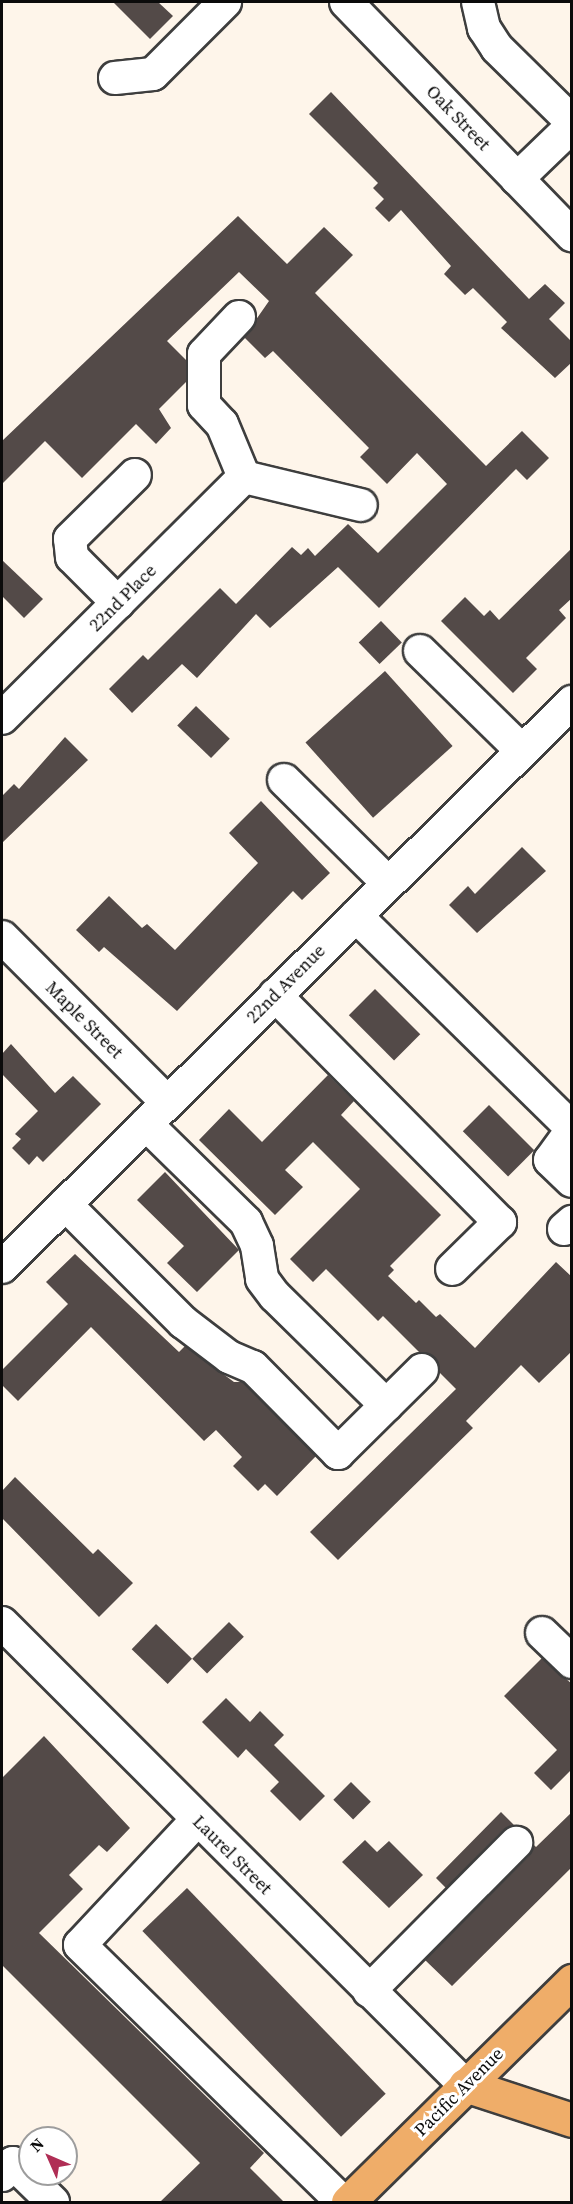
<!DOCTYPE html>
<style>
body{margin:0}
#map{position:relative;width:573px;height:2204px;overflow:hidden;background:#fef5ea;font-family:"Source Serif 4",serif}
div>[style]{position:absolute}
.building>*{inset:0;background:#534a48;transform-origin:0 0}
.roads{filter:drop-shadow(2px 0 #3e3e3e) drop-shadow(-2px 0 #3e3e3e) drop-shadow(0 2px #3e3e3e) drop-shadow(0 -2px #3e3e3e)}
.minor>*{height:32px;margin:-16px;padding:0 16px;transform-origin:16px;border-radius:16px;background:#fff}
.major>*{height:33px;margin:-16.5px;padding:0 16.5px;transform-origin:16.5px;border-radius:16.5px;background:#efad69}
span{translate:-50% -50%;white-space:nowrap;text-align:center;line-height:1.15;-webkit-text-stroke:6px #fff;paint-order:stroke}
.street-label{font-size:18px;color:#0b0b0b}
.frame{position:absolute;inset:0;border:3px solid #0b0b0b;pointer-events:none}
.north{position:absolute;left:18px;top:2126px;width:60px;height:60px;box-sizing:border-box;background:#fff;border:2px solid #9d9d9d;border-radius:50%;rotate:315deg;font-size:16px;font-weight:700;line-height:24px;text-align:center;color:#0b0b0b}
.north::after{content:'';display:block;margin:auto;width:21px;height:27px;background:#b02e55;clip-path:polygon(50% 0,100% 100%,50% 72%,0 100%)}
</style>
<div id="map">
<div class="building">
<div style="clip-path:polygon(113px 2px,158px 2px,173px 16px,150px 39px)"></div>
<div style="clip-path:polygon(331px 92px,529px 299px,545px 284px,565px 303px,549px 319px,572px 342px,572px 362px,555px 378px,501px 328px,507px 322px,473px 288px,465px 295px,444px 274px,451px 266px,401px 210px,389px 222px,375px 208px,384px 199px,373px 188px,378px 183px,309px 114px)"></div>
<div style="clip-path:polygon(238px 216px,287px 264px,324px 227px,353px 255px,315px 293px,486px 466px,522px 431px,549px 458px,527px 480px,516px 469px,379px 608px,338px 567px,270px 628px,256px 614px,197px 678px,182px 664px,132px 713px,109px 689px,143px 655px,148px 660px,220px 588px,236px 604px,292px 547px,301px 555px,308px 548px,315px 556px,348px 524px,378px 553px,447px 484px,417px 453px,387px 484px,360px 457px,369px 448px,273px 351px,265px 358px,244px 337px,269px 301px,239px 272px,167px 341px,186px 360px,186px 382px,159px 409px,171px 428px,156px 444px,136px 424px,82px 478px,45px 441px,2px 484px,2px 441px)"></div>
<div style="clip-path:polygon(572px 548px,572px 598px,559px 610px,566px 618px,526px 658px,537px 669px,513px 693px,441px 621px,465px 597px,484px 616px,490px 610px,499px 620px)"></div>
<div style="clip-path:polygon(2px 560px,43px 599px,24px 618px,2px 596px)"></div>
<div style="left:381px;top:621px;width:30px;height:31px;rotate:46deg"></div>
<div style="left:385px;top:671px;width:101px;height:107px;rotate:48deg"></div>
<div style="left:196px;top:706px;width:47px;height:27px;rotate:44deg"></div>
<div style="clip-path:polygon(65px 737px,88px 760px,2px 843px,2px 796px,14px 784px,19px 789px)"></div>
<div style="clip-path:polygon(261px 801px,330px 873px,302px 900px,293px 891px,177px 1011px,104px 947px,99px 952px,76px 930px,109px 896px,142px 928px,147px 924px,175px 950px,258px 863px,229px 833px)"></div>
<div style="clip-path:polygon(522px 847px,546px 871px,477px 933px,449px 905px,468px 886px,475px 894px)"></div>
<div style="left:375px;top:989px;width:64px;height:37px;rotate:45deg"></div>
<div style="clip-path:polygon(11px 1044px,55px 1093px,73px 1076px,101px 1104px,43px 1162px,37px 1156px,29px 1165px,12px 1148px,21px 1139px,15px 1134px,38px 1111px,2px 1074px,2px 1054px)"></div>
<div style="clip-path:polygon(328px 1075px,354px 1101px,341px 1115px,441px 1215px,390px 1266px,394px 1270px,388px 1276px,416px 1303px,419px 1300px,436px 1317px,440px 1314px,475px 1348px,556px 1262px,572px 1277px,572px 1351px,539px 1383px,521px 1365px,466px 1421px,473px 1428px,338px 1560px,310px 1532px,456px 1389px,439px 1372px,434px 1357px,420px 1353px,383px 1316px,378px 1321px,326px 1269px,313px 1282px,290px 1259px,360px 1189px,313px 1142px,285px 1170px,303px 1187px,275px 1215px,199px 1140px,229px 1109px,262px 1142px)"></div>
<div style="left:489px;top:1105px;width:64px;height:37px;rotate:45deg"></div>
<div style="clip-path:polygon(165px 1172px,239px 1250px,197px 1292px,167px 1263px,184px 1246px,137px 1200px)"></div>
<div style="clip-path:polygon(75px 1254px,179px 1352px,185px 1346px,234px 1382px,243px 1382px,316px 1456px,277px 1496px,265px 1484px,258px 1491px,233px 1466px,242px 1457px,216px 1430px,204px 1441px,91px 1327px,18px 1401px,2px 1385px,2px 1370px,68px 1304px,46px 1282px)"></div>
<div style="clip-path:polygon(15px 1477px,93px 1554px,98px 1549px,133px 1583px,99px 1617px,2px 1518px,2px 1491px)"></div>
<div style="left:229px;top:1622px;width:21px;height:52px;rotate:45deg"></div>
<div style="left:156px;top:1624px;width:50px;height:35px;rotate:44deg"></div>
<div style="clip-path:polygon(542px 1658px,572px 1684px,572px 1769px,551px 1790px,534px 1773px,557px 1750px,504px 1696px)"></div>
<div style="clip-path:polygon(226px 1698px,250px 1722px,260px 1711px,284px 1735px,274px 1745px,325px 1796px,300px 1821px,270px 1791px,279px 1782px,246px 1749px,238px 1758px,202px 1722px)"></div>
<div style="clip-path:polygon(44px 1736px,130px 1828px,107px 1852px,99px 1845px,69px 1875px,83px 1889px,39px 1933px,264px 2153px,250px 2168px,284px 2202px,160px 2202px,200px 2163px,2px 1965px,2px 1778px)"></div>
<div style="left:351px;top:1782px;width:28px;height:25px;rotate:45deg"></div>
<div style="clip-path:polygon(501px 1812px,515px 1826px,503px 1830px,446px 1888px,436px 1878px)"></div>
<div style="clip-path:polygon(572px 1812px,572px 1867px,452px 1986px,425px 1960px,529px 1856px,533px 1844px,536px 1847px)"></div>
<div style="clip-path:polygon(365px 1840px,377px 1852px,389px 1841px,423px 1875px,389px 1908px,342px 1862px)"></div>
<div style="left:187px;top:1888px;width:286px;height:62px;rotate:46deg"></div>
</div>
<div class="roads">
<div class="minor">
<div style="left:346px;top:2px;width:325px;rotate:45.9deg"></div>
<div style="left:478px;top:2px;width:27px;rotate:77deg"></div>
<div style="left:484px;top:28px;width:24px;rotate:57deg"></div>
<div style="left:497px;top:48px;width:105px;rotate:44.6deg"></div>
<div style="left:115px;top:78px;width:38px;rotate:-6deg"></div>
<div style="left:153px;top:74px;width:102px;rotate:-45deg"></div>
<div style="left:517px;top:179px;width:76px;rotate:-43.9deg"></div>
<div style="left:239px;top:317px;width:51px;rotate:133.4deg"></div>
<div style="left:204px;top:354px;width:51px;rotate:90deg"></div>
<div style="left:204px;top:405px;width:26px;rotate:47deg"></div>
<div style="left:222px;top:424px;width:57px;rotate:67.5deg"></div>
<div style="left:244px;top:477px;width:120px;rotate:13.5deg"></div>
<div style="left:118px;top:603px;width:65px;rotate:-135deg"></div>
<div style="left:72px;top:557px;width:18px;rotate:-96deg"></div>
<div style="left:70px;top:539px;width:91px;rotate:-44.6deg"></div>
<div style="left:420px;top:651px;width:143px;rotate:44.4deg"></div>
<div style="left:2px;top:718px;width:342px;rotate:-44.9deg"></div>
<div style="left:284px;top:780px;width:146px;rotate:44.7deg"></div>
<div style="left:356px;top:916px;width:303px;rotate:44.5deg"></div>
<div style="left:2px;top:937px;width:233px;rotate:45deg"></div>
<div style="left:275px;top:995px;width:320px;rotate:45.3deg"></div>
<div style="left:500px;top:1222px;width:67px;rotate:135.6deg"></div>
<div style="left:146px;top:1124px;width:140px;rotate:44.4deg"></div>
<div style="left:246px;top:1222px;width:26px;rotate:65deg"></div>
<div style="left:257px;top:1246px;width:33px;rotate:81deg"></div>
<div style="left:262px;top:1279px;width:21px;rotate:53deg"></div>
<div style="left:275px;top:1296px;width:156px;rotate:44.5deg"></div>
<div style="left:572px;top:1130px;width:37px;rotate:126deg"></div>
<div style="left:550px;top:1160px;width:30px;rotate:44deg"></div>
<div style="left:65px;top:1204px;width:167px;rotate:45deg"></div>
<div style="left:183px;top:1322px;width:58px;rotate:37.3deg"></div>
<div style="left:229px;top:1357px;width:26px;rotate:23deg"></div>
<div style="left:253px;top:1367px;width:121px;rotate:45.3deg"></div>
<div style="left:338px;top:1453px;width:118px;rotate:-44.7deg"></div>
<div style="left:564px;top:1229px;width:11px;rotate:-41deg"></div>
<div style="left:2px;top:1267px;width:803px;rotate:-44.75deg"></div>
<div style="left:2px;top:1623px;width:654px;rotate:44.94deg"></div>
<div style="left:542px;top:1633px;width:42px;rotate:44deg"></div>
<div style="left:197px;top:1820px;width:171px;rotate:133.1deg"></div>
<div style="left:80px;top:1945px;width:367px;rotate:44.4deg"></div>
<div style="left:369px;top:1991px;width:209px;rotate:-45.2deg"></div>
<div style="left:2px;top:2175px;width:16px;rotate:-47deg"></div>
<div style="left:13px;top:2163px;width:56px;rotate:44.3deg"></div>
</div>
<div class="major">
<div style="left:465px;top:2085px;width:113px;rotate:18.1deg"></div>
<div style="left:348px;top:2202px;width:315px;rotate:-44.6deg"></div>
</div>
</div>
<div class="street-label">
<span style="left:458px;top:118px;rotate:46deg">Oak Street</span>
<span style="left:123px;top:598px;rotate:-45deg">22nd Place</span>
<span style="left:286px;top:984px;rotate:-45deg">22nd Avenue</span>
<span style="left:84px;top:1020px;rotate:45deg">Maple Street</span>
<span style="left:232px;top:1855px;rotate:45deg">Laurel Street</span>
<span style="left:459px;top:2092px;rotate:-45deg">Pacific Avenue</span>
</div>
<div class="frame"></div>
<div class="north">N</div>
</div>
